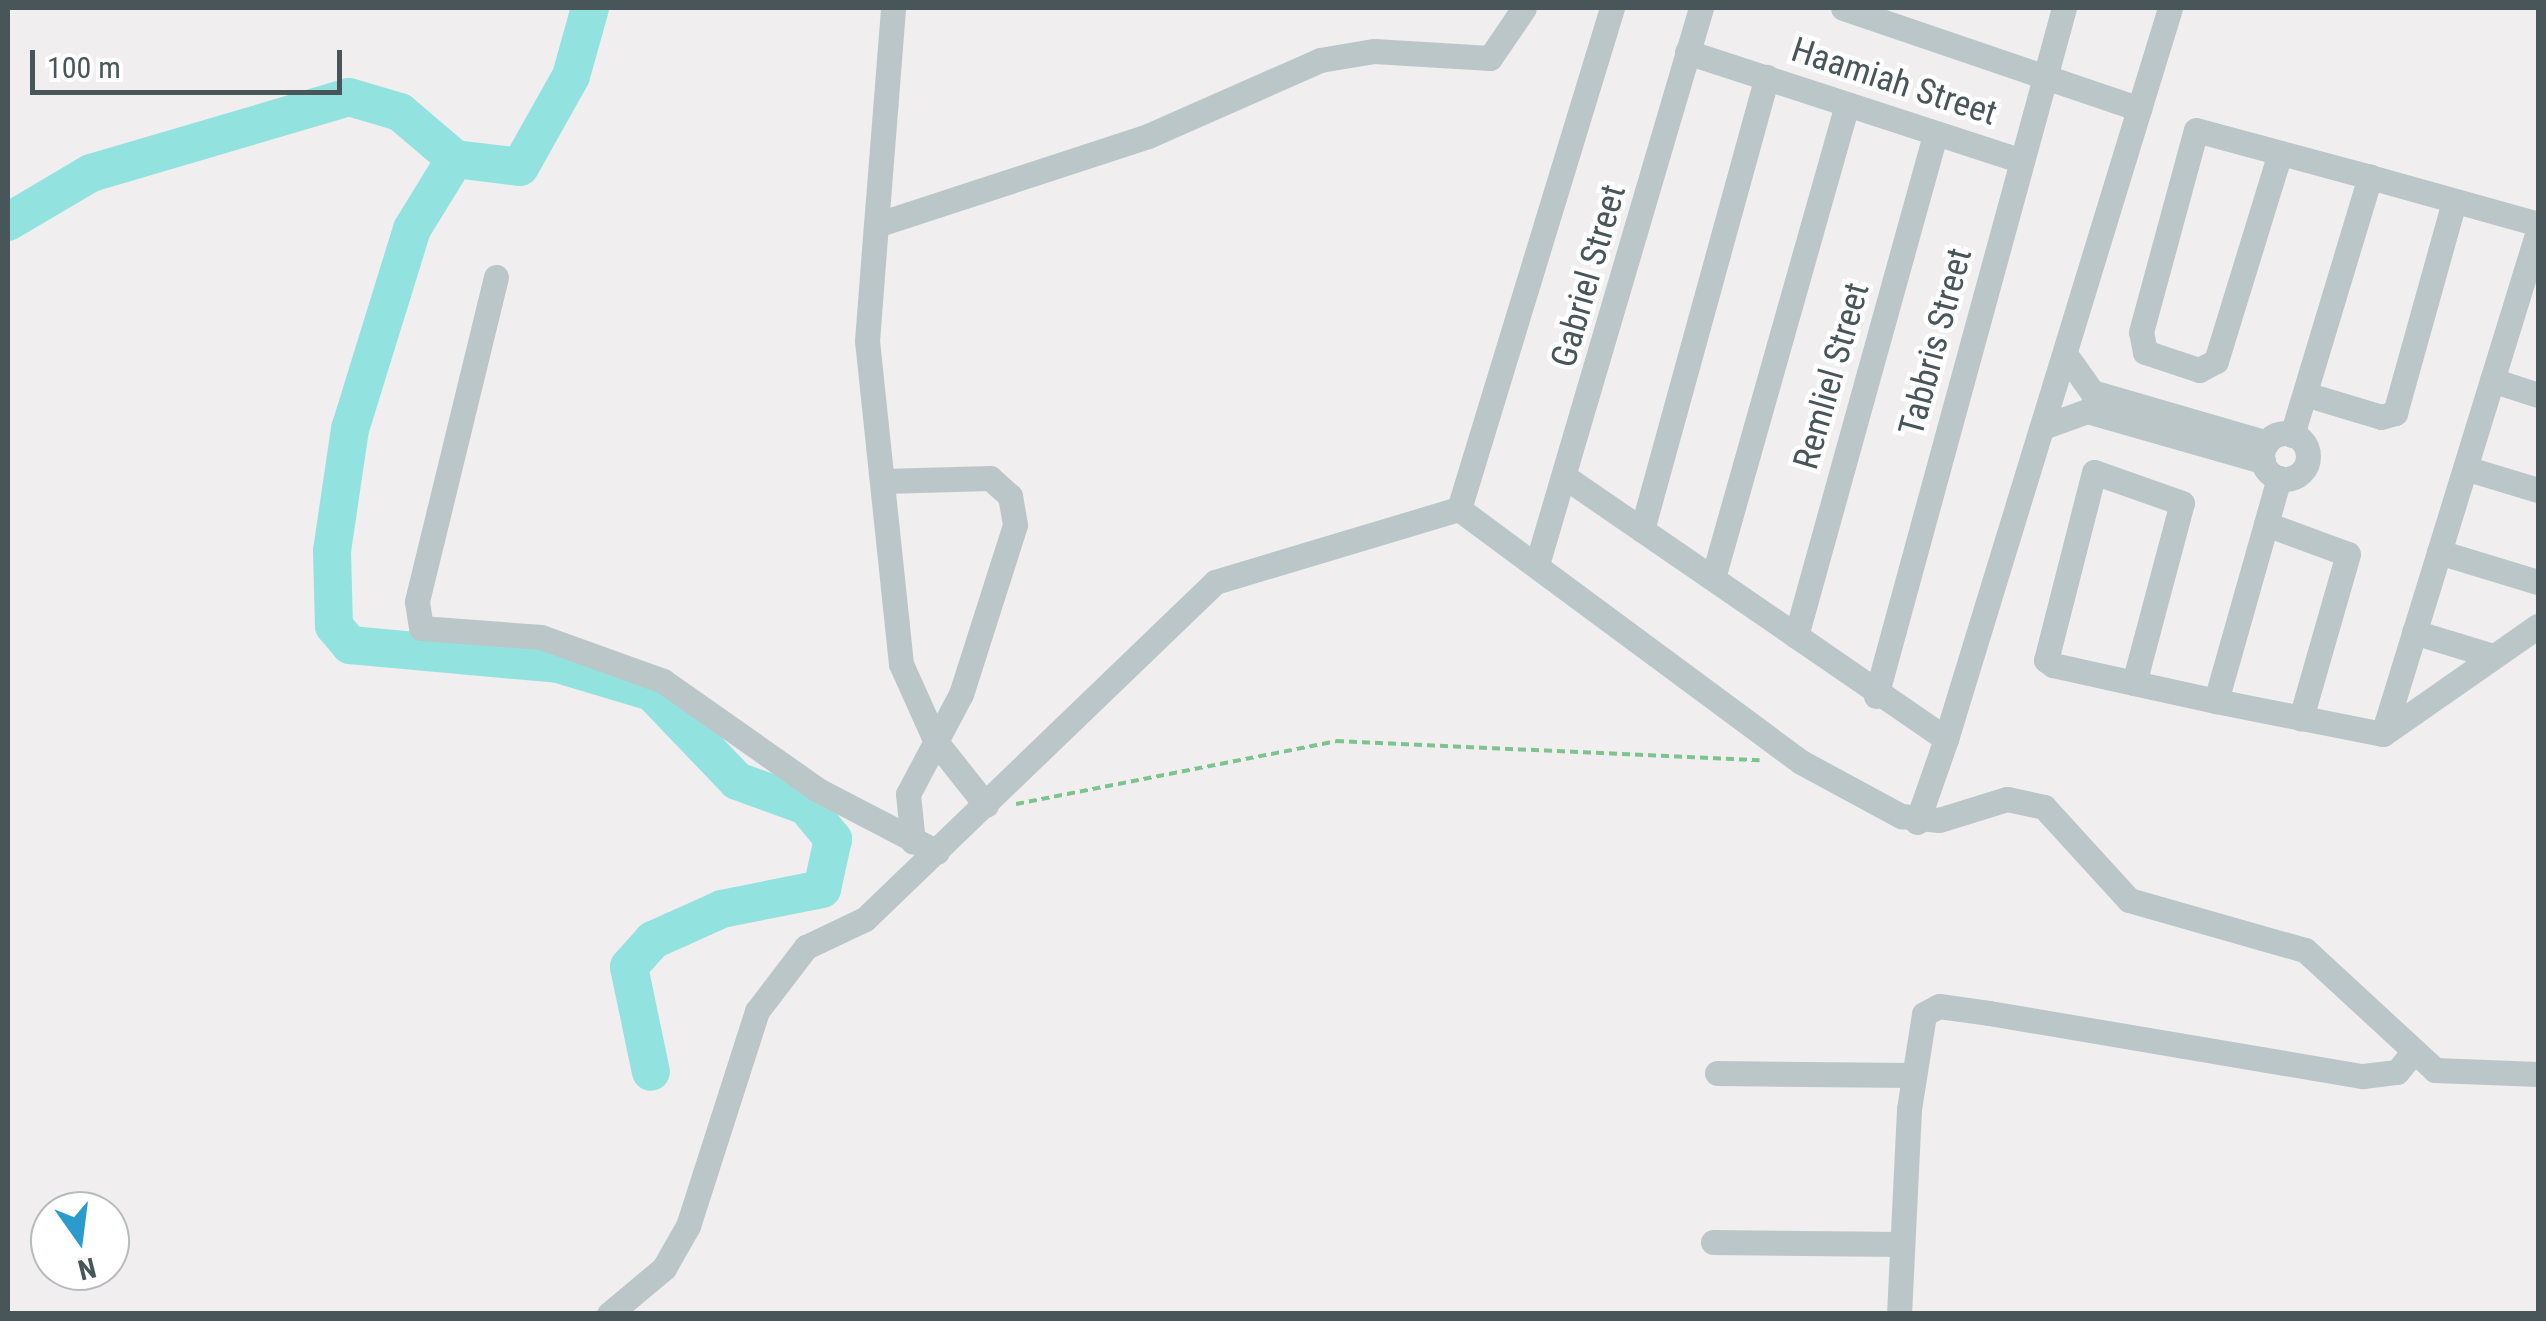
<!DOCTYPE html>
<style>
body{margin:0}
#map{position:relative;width:2546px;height:1321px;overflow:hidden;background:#f0eeee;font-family:"Roboto Condensed",sans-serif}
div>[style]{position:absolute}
.river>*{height:38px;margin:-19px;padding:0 19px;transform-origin:19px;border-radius:19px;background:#92e3df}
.path>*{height:4px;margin-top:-2px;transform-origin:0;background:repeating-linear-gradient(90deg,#7cc48e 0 8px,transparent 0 13px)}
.minor>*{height:25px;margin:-12.5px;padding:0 12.5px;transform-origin:12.5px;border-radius:12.5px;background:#bbc6c9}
.minor>.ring{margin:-12.5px;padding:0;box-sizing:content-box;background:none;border:25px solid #bbc6c9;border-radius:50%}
span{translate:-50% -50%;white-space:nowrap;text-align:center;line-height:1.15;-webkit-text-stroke:9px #fff;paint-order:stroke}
.street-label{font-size:35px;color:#485559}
.frame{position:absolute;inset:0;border:10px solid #485559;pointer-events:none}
.north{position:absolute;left:30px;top:1191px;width:100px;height:100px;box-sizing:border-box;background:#fff;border:2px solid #b6bbbd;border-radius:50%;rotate:166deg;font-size:28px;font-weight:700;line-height:40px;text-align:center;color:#485559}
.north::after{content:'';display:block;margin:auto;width:35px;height:45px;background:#2b9acd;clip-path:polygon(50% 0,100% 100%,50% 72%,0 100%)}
.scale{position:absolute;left:30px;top:50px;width:312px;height:45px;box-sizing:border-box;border:5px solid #485559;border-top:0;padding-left:12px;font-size:30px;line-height:35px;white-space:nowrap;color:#485559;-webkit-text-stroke:8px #fff;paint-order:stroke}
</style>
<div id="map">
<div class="river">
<div style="left:455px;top:159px;width:82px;rotate:121.6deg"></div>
<div style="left:412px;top:229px;width:209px;rotate:107.2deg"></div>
<div style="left:350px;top:429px;width:123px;rotate:98.4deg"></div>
<div style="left:332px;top:551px;width:75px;rotate:88.5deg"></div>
<div style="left:334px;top:626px;width:25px;rotate:50deg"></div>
<div style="left:350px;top:645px;width:209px;rotate:5.2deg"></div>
<div style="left:558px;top:664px;width:98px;rotate:16.6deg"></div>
<div style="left:652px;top:692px;width:123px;rotate:46.3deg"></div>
<div style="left:737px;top:781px;width:73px;rotate:19.9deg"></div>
<div style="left:806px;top:806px;width:43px;rotate:50.7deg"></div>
<div style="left:833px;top:839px;width:51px;rotate:102.4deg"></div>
<div style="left:822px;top:889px;width:102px;rotate:168.7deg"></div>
<div style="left:722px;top:909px;width:76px;rotate:155.8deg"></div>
<div style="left:653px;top:940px;width:36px;rotate:132deg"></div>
<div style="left:629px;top:967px;width:107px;rotate:78.2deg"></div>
<div style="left:8px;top:222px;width:96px;rotate:-30.6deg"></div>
<div style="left:91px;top:173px;width:269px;rotate:-16.4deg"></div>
<div style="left:349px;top:97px;width:53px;rotate:16.4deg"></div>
<div style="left:400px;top:112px;width:72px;rotate:40.5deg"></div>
<div style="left:455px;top:159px;width:65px;rotate:7deg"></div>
<div style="left:520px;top:167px;width:104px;rotate:-60.7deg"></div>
<div style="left:571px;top:76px;width:71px;rotate:-74.4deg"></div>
</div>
<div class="path">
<div style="left:1016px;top:804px;width:326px;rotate:-11.1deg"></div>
<div style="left:1336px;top:741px;width:424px;rotate:2.6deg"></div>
</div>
<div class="minor">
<div style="left:1843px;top:8px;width:313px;rotate:18.8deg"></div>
<div style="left:1687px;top:52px;width:352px;rotate:18deg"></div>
<div style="left:2280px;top:153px;width:218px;rotate:107.1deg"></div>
<div style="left:2216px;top:361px;width:19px;rotate:152deg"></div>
<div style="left:2199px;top:370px;width:57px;rotate:-161.6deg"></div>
<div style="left:2145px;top:352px;width:20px;rotate:-101deg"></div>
<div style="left:2141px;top:332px;width:209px;rotate:-74.8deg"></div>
<div style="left:2196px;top:130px;width:180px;rotate:15.1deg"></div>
<div style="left:876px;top:225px;width:218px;rotate:-85.5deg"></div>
<div style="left:496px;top:277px;width:334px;rotate:103.7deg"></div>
<div style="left:417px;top:602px;width:26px;rotate:81deg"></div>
<div style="left:421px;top:628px;width:120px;rotate:4.3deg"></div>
<div style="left:541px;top:637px;width:130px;rotate:19.8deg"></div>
<div style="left:663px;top:681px;width:189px;rotate:35.1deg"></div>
<div style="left:818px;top:790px;width:134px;rotate:27.5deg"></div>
<div style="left:2065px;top:354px;width:47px;rotate:54.6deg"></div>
<div style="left:2092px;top:392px;width:182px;rotate:16.2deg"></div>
<div style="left:2492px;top:380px;width:48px;rotate:18.1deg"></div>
<div style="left:2305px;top:394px;width:79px;rotate:16.8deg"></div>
<div style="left:2381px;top:417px;width:15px;rotate:-16deg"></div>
<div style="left:2395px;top:413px;width:220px;rotate:-74.4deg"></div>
<div style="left:2043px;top:427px;width:47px;rotate:-20deg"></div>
<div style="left:2087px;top:411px;width:183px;rotate:15.9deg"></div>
<div class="ring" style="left:2262px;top:433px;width:21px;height:21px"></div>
<div style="left:2292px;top:435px;width:270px;rotate:-73.2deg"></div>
<div style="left:2370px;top:177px;width:174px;rotate:15.6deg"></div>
<div style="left:2465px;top:468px;width:76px;rotate:16.8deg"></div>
<div style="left:2279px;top:478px;width:232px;rotate:105.8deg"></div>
<div style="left:2216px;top:701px;width:170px;rotate:11.2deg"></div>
<div style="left:2383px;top:734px;width:189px;rotate:-34.9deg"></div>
<div style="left:1568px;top:479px;width:459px;rotate:34.5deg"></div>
<div style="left:1946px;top:739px;width:765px;rotate:-72.96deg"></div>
<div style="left:884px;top:481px;width:106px;rotate:-1.6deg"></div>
<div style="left:990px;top:478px;width:27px;rotate:42deg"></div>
<div style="left:1010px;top:496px;width:29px;rotate:80deg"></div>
<div style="left:1015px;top:525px;width:177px;rotate:107.7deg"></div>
<div style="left:961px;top:694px;width:113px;rotate:117.9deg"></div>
<div style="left:908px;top:794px;width:48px;rotate:84.1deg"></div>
<div style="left:1459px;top:509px;width:524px;rotate:-73.02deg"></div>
<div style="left:2266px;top:524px;width:87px;rotate:20.1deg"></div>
<div style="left:2348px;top:554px;width:171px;rotate:106deg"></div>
<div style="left:1642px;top:530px;width:470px;rotate:-74.6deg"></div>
<div style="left:2439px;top:552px;width:103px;rotate:16.9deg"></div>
<div style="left:1538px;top:561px;width:577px;rotate:-73.58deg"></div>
<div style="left:1713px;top:578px;width:492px;rotate:-74.2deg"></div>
<div style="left:2414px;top:632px;width:78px;rotate:17deg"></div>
<div style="left:1796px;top:636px;width:520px;rotate:-74.49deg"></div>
<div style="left:2134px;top:683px;width:186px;rotate:-75.1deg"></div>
<div style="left:2182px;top:503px;width:93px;rotate:-160.6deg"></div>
<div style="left:2094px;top:472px;width:194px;rotate:104.3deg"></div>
<div style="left:2046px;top:660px;width:9px;rotate:36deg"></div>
<div style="left:2053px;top:665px;width:83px;rotate:12.5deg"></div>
<div style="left:2134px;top:683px;width:84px;rotate:12.4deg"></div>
<div style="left:1876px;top:696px;width:713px;rotate:-74.72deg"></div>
<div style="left:2383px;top:734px;width:526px;rotate:-72.87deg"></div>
<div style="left:986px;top:805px;width:80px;rotate:-128.4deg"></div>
<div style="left:936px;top:742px;width:85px;rotate:-114.2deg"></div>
<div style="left:901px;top:664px;width:325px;rotate:-96deg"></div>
<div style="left:867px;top:341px;width:116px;rotate:-85.6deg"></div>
<div style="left:876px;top:225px;width:286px;rotate:-18.1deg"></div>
<div style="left:1148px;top:136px;width:188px;rotate:-23.8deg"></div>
<div style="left:1320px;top:60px;width:55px;rotate:-9.5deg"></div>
<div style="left:1374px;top:51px;width:116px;rotate:3.5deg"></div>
<div style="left:1490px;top:58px;width:60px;rotate:-55.8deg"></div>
<div style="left:1917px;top:822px;width:88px;rotate:-70.7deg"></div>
<div style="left:1717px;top:1073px;width:195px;rotate:0.6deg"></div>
<div style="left:1713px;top:1242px;width:189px;rotate:0.6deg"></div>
<div style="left:609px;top:1314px;width:72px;rotate:-39.9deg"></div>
<div style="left:664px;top:1268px;width:48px;rotate:-60.3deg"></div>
<div style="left:688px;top:1226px;width:226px;rotate:-72.2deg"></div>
<div style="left:757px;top:1011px;width:81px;rotate:-52.6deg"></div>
<div style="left:806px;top:947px;width:65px;rotate:-25.4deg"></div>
<div style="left:865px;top:919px;width:486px;rotate:-43.9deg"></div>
<div style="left:1215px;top:582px;width:255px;rotate:-16.7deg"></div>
<div style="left:1459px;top:509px;width:425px;rotate:36.5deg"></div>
<div style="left:1801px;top:762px;width:114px;rotate:28.4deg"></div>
<div style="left:1901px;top:816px;width:38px;rotate:6deg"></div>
<div style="left:1939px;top:820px;width:71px;rotate:-17.2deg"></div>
<div style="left:2007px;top:799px;width:38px;rotate:12deg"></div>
<div style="left:2044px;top:807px;width:126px;rotate:47.6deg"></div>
<div style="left:2129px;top:900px;width:183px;rotate:15.9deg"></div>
<div style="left:2305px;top:950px;width:177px;rotate:42.7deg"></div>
<div style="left:2435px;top:1070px;width:103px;rotate:2.2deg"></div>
<div style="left:1899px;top:1314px;width:205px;rotate:-87.2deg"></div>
<div style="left:1909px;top:1109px;width:96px;rotate:-81deg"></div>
<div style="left:1924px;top:1014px;width:17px;rotate:-28deg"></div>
<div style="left:1939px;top:1006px;width:50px;rotate:8deg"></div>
<div style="left:1989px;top:1013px;width:379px;rotate:9.6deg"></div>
<div style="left:2363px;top:1076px;width:34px;rotate:-7deg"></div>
<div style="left:2397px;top:1072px;width:22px;rotate:-51deg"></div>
</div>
<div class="street-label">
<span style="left:1894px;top:82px;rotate:18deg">Haamiah Street</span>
<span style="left:1589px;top:276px;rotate:-74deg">Gabriel Street</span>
<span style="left:1936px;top:342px;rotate:-75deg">Tabbris Street</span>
<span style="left:1832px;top:376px;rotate:-74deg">Remliel Street</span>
</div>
<div class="frame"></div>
<div class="north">N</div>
<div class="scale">100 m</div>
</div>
